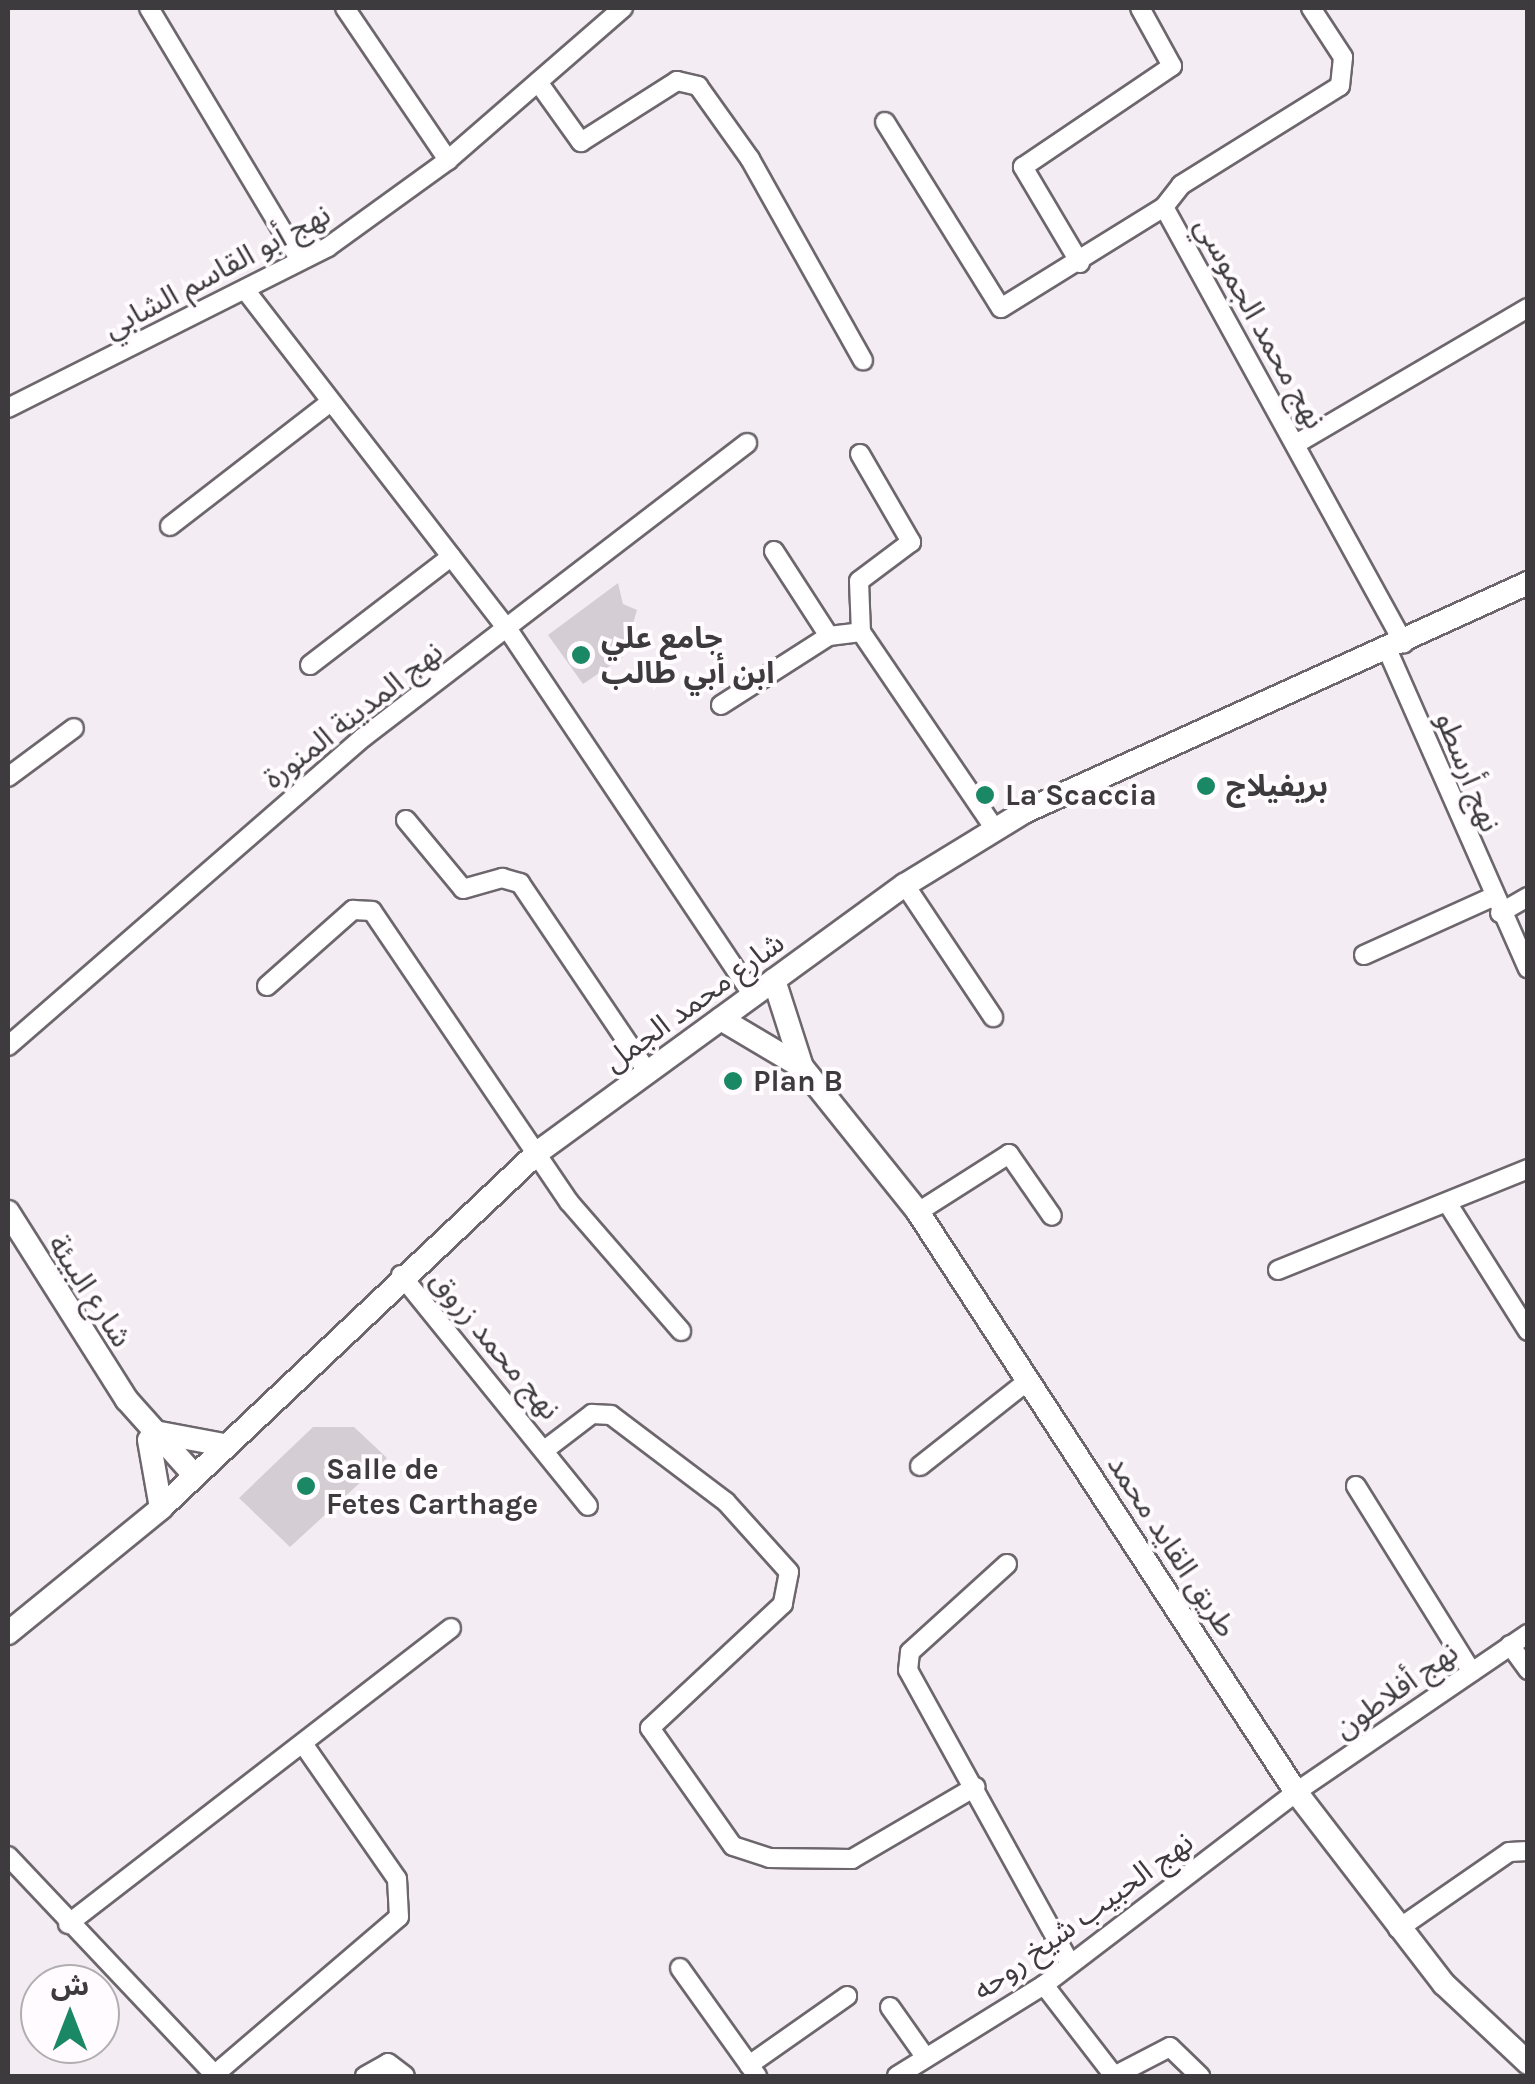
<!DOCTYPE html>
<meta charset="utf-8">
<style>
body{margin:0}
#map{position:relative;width:1535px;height:2084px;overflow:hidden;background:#f3edf3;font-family:Karla,"Noto Sans Arabic",sans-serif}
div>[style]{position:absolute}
.building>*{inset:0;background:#d4ced4}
.roads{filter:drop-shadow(2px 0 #6d676d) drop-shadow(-2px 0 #6d676d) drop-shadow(0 2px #6d676d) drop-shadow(0 -2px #6d676d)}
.minor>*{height:18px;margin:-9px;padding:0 9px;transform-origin:9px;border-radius:9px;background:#fff}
.tertiary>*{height:22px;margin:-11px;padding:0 11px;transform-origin:11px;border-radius:11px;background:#fff}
.dots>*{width:28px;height:28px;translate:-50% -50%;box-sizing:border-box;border:5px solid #fffbff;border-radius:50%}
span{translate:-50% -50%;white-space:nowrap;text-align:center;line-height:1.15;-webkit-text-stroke:8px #fffbff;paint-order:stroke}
.street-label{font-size:30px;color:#3d3b3d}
.poi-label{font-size:30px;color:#3d3b3d;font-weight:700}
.left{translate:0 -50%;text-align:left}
.frame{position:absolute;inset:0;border:10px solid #3d3b3d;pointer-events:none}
.north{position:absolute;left:20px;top:1964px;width:100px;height:100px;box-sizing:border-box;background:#fffbff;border:2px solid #b1aeb1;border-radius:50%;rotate:0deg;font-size:28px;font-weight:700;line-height:40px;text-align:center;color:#3d3b3d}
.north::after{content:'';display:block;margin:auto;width:35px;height:45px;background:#1b8865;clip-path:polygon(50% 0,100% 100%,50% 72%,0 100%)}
</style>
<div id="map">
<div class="building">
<div style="clip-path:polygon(618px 583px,623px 604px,637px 610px,623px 657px,583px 684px,548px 635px)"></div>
<div style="clip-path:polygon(313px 1427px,354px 1427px,387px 1458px,290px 1547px,239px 1498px)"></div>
</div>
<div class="roads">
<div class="minor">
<div style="left:149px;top:8px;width:292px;rotate:59.1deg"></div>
<div style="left:345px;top:8px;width:184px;rotate:55.9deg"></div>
<div style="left:538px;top:82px;width:74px;rotate:54.4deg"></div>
<div style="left:581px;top:142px;width:114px;rotate:-32.4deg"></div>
<div style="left:677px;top:81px;width:22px;rotate:13deg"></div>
<div style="left:698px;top:86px;width:90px;rotate:54.5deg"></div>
<div style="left:750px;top:159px;width:231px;rotate:60.7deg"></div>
<div style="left:885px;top:122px;width:219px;rotate:58.1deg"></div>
<div style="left:1001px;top:308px;width:192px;rotate:-31.8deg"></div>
<div style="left:1164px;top:207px;width:498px;rotate:61.2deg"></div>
<div style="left:1164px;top:207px;width:28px;rotate:-52deg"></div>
<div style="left:1181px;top:185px;width:187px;rotate:-31.9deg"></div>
<div style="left:1340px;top:86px;width:29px;rotate:-84deg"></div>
<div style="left:1343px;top:57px;width:59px;rotate:-123.1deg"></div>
<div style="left:1080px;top:263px;width:112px;rotate:-120.7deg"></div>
<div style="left:1023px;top:167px;width:180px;rotate:-34.1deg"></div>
<div style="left:1172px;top:66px;width:66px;rotate:-118.9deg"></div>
<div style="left:246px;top:291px;width:430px;rotate:52.3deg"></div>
<div style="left:509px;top:631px;width:438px;rotate:56.2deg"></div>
<div style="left:8px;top:408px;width:358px;rotate:-26.7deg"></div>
<div style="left:328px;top:247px;width:148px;rotate:-35.9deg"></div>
<div style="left:448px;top:160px;width:232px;rotate:-41deg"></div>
<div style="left:1296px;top:444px;width:269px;rotate:-30.4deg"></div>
<div style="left:860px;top:454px;width:102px;rotate:59.9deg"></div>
<div style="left:911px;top:542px;width:65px;rotate:143.1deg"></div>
<div style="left:859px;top:581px;width:51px;rotate:87.8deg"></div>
<div style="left:170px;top:526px;width:201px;rotate:-37.7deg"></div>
<div style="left:774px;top:551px;width:101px;rotate:57.1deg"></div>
<div style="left:1387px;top:649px;width:349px;rotate:66.2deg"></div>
<div style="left:310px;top:665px;width:178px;rotate:-37.5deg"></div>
<div style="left:721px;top:705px;width:128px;rotate:-32.6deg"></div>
<div style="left:829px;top:636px;width:32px;rotate:-7deg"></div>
<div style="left:861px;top:632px;width:237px;rotate:55.8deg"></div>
<div style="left:8px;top:777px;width:82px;rotate:-36.6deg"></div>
<div style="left:406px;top:820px;width:89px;rotate:50.4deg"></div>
<div style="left:463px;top:889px;width:41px;rotate:-15.8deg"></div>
<div style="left:502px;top:878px;width:19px;rotate:16deg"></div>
<div style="left:520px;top:883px;width:229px;rotate:56deg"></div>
<div style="left:905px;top:885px;width:159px;rotate:56.3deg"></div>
<div style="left:1500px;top:913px;width:32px;rotate:-30deg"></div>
<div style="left:1364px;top:955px;width:138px;rotate:-24.3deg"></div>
<div style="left:267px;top:986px;width:115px;rotate:-41.5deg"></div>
<div style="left:353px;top:910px;width:19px;rotate:3deg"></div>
<div style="left:372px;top:911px;width:351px;rotate:55.9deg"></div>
<div style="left:569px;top:1202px;width:171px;rotate:49deg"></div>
<div style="left:8px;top:1046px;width:471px;rotate:-41deg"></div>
<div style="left:364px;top:737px;width:483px;rotate:-37.5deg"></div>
<div style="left:1448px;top:1204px;width:150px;rotate:57.8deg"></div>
<div style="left:918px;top:1212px;width:108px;rotate:-32.5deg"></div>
<div style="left:1009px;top:1154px;width:75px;rotate:55.3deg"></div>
<div style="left:1278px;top:1270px;width:270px;rotate:-22deg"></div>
<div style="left:401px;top:1275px;width:297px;rotate:51deg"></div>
<div style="left:546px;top:1449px;width:58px;rotate:-37.3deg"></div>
<div style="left:592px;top:1414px;width:19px;rotate:3deg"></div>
<div style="left:611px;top:1415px;width:144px;rotate:37.1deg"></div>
<div style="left:726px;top:1502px;width:94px;rotate:48deg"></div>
<div style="left:789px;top:1572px;width:33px;rotate:101deg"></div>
<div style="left:783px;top:1604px;width:182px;rotate:137deg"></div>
<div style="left:650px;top:1728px;width:144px;rotate:54.9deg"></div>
<div style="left:733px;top:1846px;width:38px;rotate:18deg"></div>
<div style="left:769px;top:1858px;width:83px;rotate:0.7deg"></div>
<div style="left:852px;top:1859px;width:143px;rotate:-30.3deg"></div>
<div style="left:920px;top:1466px;width:139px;rotate:-38.3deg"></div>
<div style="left:1356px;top:1486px;width:219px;rotate:58.1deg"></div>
<div style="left:1007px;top:1564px;width:131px;rotate:137.8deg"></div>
<div style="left:910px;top:1652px;width:18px;rotate:96deg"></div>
<div style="left:908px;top:1670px;width:336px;rotate:61.1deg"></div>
<div style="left:1510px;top:1645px;width:31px;rotate:54deg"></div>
<div style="left:8px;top:1856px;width:303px;rotate:46.6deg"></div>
<div style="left:68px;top:1924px;width:484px;rotate:-37.7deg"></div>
<div style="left:1398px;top:1929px;width:135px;rotate:-34.7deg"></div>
<div style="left:1509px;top:1852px;width:19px;rotate:-3deg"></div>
<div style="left:680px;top:1968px;width:133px;rotate:54.5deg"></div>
<div style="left:1044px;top:1985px;width:115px;rotate:52.4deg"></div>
<div style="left:890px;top:2007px;width:62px;rotate:54.8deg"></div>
<div style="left:749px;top:2065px;width:120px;rotate:-35.1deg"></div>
<div style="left:214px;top:2075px;width:243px;rotate:-40.5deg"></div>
<div style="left:399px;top:1917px;width:38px;rotate:-93deg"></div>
<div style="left:397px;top:1879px;width:165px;rotate:-124.8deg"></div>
<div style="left:365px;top:2076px;width:26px;rotate:-29deg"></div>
<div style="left:388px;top:2063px;width:21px;rotate:37deg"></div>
<div style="left:897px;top:2076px;width:173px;rotate:-31.8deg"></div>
<div style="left:1044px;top:1985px;width:317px;rotate:-37.4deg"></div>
<div style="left:1296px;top:1792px;width:281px;rotate:-34.3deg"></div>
<div style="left:1114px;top:2076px;width:63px;rotate:-27.4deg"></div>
<div style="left:1170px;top:2047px;width:42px;rotate:44deg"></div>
</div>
<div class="tertiary">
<div style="left:774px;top:980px;width:91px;rotate:72.2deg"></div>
<div style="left:721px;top:1019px;width:94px;rotate:30.7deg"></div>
<div style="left:802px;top:1067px;width:186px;rotate:51.3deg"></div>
<div style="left:918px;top:1212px;width:692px;rotate:56.91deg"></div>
<div style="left:1296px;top:1792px;width:242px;rotate:52.4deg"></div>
<div style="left:1444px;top:1984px;width:115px;rotate:43.2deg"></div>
<div style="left:8px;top:1212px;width:222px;rotate:57.7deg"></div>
<div style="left:127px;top:1400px;width:101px;rotate:48.2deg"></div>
<div style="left:160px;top:1433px;width:65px;rotate:10.6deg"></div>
<div style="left:149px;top:1440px;width:69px;rotate:80deg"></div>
<div style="left:8px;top:1633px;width:198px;rotate:-39.2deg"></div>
<div style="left:161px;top:1508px;width:517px;rotate:-43.35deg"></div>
<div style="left:537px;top:1153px;width:455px;rotate:-36.1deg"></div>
<div style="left:905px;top:885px;width:140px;rotate:-31.5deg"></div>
<div style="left:1024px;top:812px;width:554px;rotate:-24.44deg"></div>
</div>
</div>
<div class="dots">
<div style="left:581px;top:655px;background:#1b8865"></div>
<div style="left:1206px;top:786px;background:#1b8865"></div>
<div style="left:985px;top:795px;background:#1b8865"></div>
<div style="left:733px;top:1081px;background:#1b8865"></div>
<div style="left:306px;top:1486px;background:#1b8865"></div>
</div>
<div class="street-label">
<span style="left:217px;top:271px;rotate:-28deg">نهج أبو القاسم الشابي</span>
<span style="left:1260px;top:323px;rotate:61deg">نهج محمد الجموسي</span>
<span style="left:353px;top:715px;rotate:-38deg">نهج المدينة المنورة</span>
<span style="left:1468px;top:772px;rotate:68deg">نهج أرسطو</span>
<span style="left:694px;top:1002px;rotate:-36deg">شارع محمد الجمل</span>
<span style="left:90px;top:1291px;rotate:57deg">شارع البيئة</span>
<span style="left:495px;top:1345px;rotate:50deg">نهج محمد زروق</span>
<span style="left:1172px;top:1546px;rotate:57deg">طريق القايد محمد</span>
<span style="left:1396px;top:1690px;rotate:-35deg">نهج أفلاطون</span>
<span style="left:1083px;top:1916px;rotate:-36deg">نهج الحبيب شيخ روحه</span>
</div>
<div class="poi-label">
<span class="left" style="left:601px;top:655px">جامع علي<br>ابن أبي طالب</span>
<span class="left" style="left:1226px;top:786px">بريفيلاج</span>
<span class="left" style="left:1005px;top:795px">La Scaccia</span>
<span class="left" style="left:753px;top:1081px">Plan B</span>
<span class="left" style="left:326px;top:1486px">Salle de<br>Fetes Carthage</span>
</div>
<div class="frame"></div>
<div class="north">ش</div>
</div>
